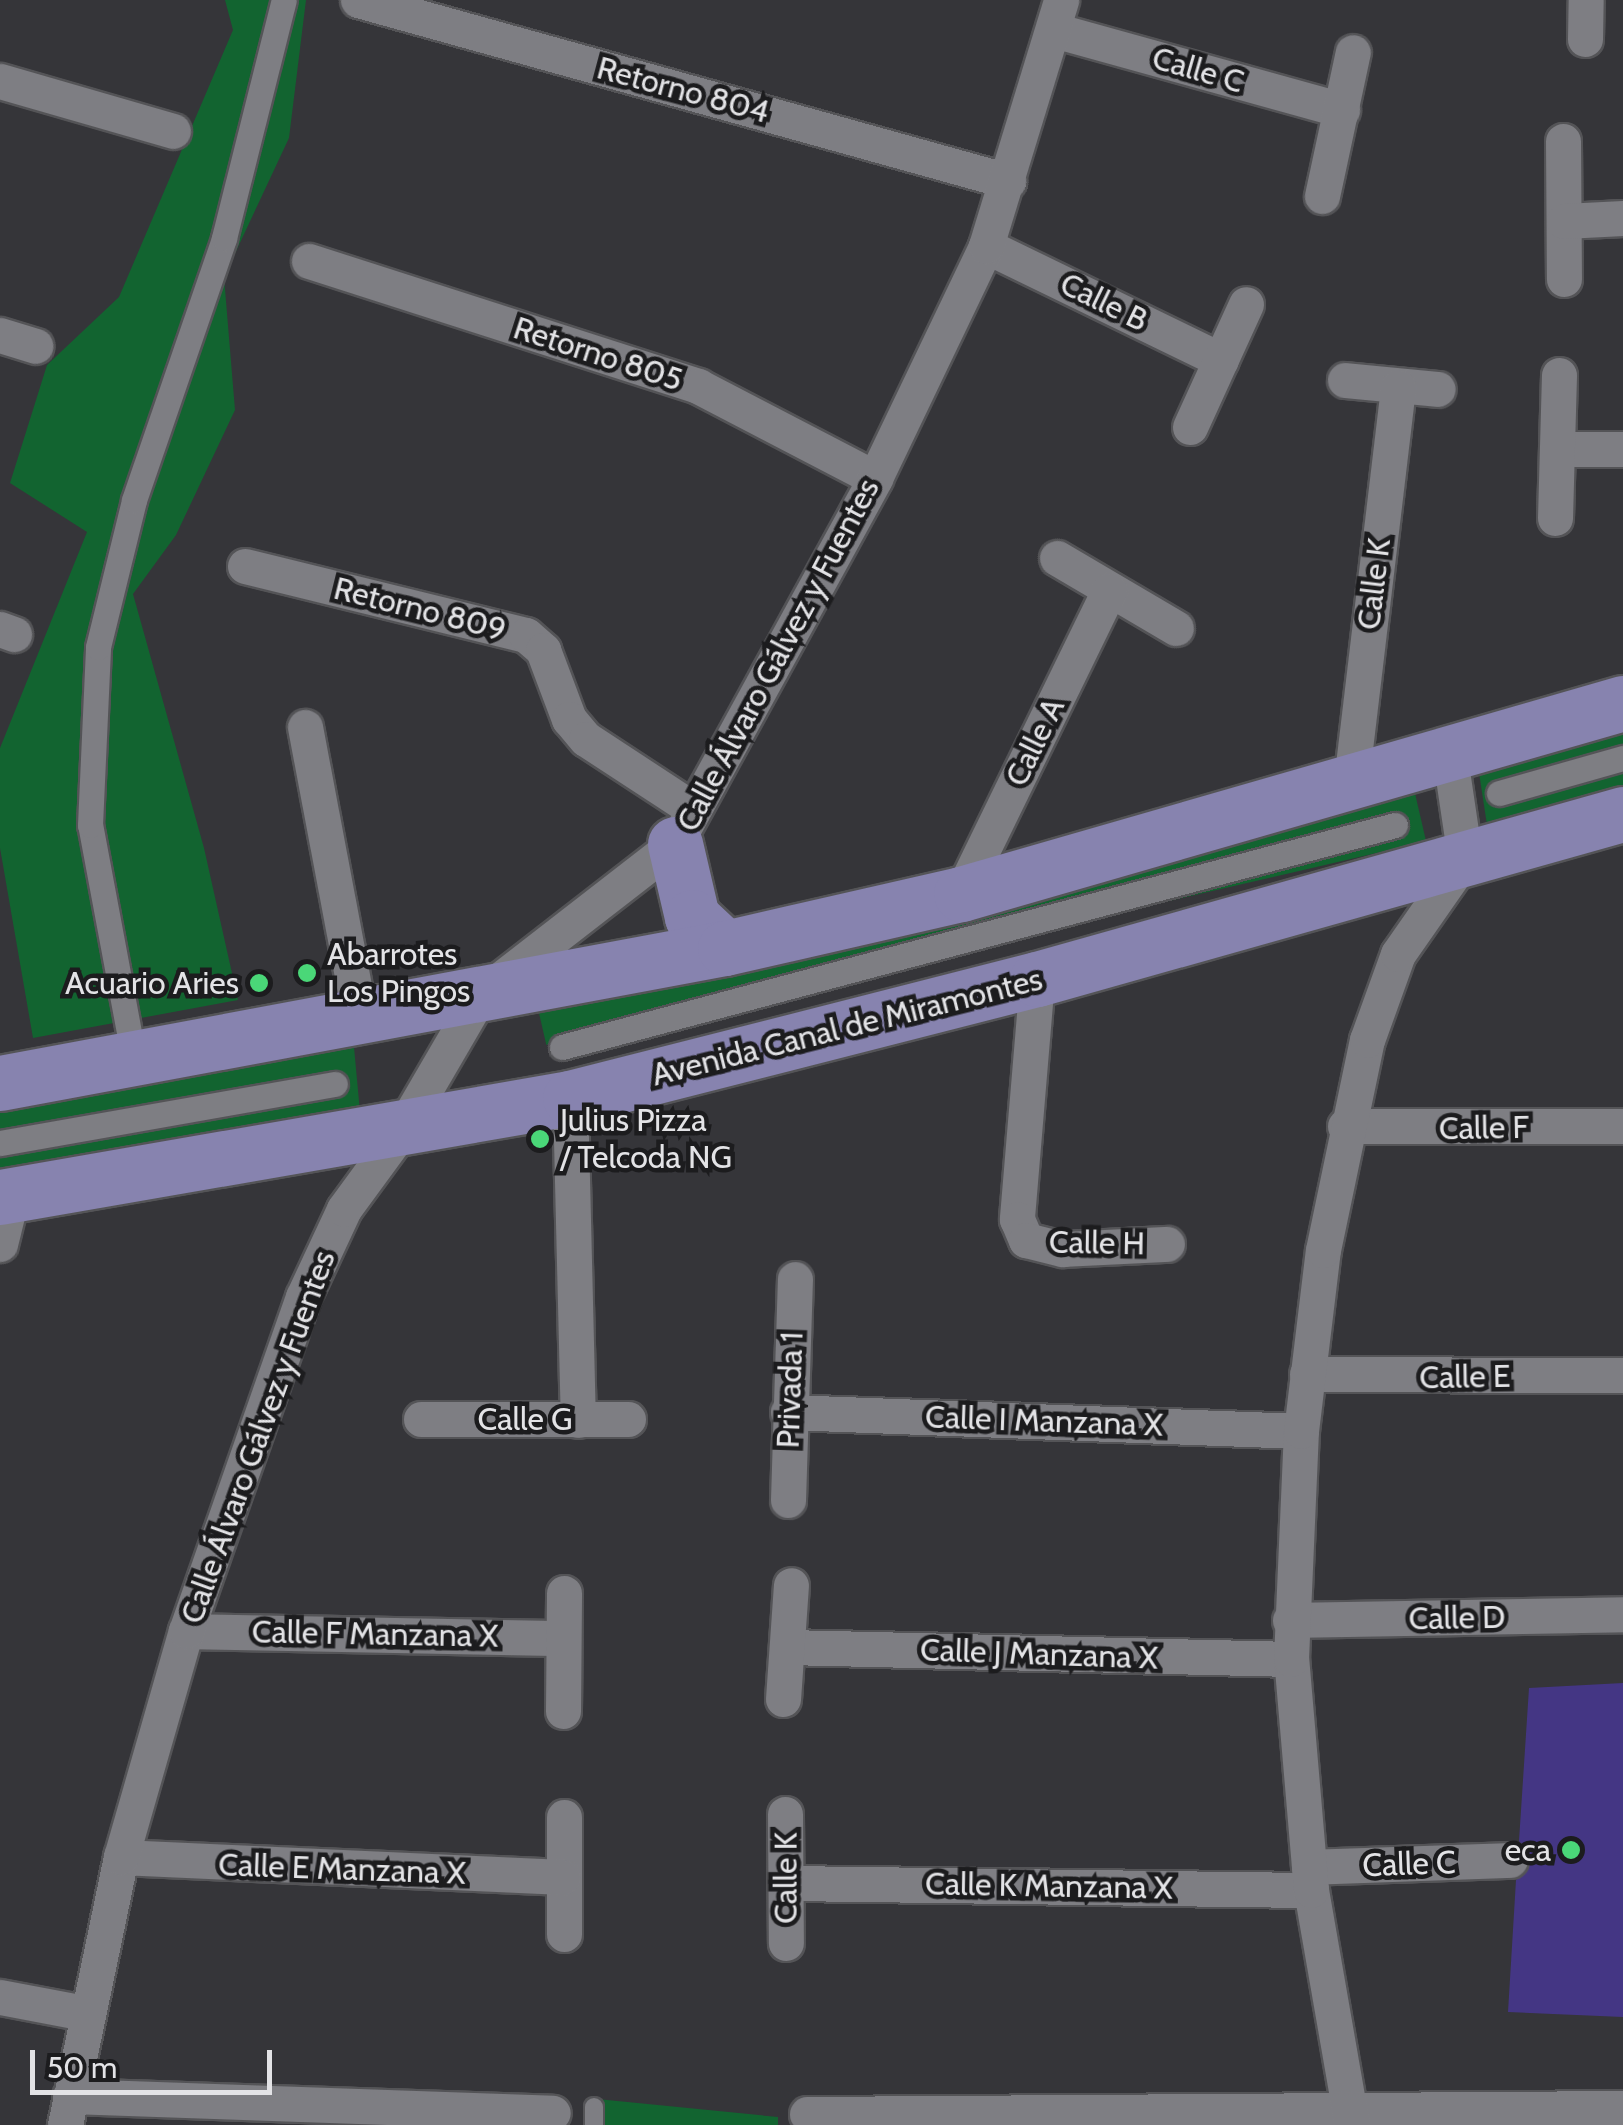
<!DOCTYPE html>
<meta charset="utf-8">
<style>
body{margin:0}
#map{position:relative;width:1623px;height:2125px;overflow:hidden;background:#353539;font-family:Cabin,sans-serif}
div>[style]{position:absolute}
.green>*{inset:0;background:#126430;transform-origin:0 0}
.building>*{inset:0;background:#443684}
.roads{filter:drop-shadow(2px 0 #545457) drop-shadow(-2px 0 #545457) drop-shadow(0 2px #545457) drop-shadow(0 -2px #545457)}
.service>*{height:18px;margin:-9px;padding:0 9px;transform-origin:9px;border-radius:9px;background:#7e7e83}
.pedestrian>*{height:25px;margin:-12.5px;padding:0 12.5px;transform-origin:12.5px;border-radius:12.5px;background:#7e7e83}
.minor>*{height:35px;margin:-17.5px;padding:0 17.5px;transform-origin:17.5px;border-radius:17.5px;background:#7e7e83}
.primary>*{height:55px;margin:-27.5px;padding:0 27.5px;transform-origin:27.5px;border-radius:27.5px;background:#8783af}
.dots>*{width:28px;height:28px;translate:-50% -50%;box-sizing:border-box;border:5px solid #1c1c1e;border-radius:50%}
span{translate:-50% -50%;white-space:nowrap;text-align:center;line-height:1.15;-webkit-text-stroke:9px #1c1c1e;paint-order:stroke}
.street-label{font-size:32px;color:#e3e3e6}
.poi-label{font-size:32px;color:#e3e3e6}
.left{translate:0 -50%;text-align:left}
.right{translate:-100% -50%;text-align:right}
.scale{position:absolute;left:30px;top:2050px;width:242px;height:45px;box-sizing:border-box;border:5px solid #e3e3e6;border-top:0;padding-left:12px;font-size:30px;line-height:35px;white-space:nowrap;color:#e3e3e6;-webkit-text-stroke:8px #1c1c1e;paint-order:stroke}
</style>
<div id="map">
<div class="green">
<div style="clip-path:polygon(225px 0,306px 0,289px 138px,224px 277px,235px 410px,176px 535px,133px 594px,204px 848px,238px 1000px,33px 1038px,0 848px,0 748px,87px 532px,10px 483px,47px 365px,119px 297px,233px 30px)"></div>
<div style="clip-path:polygon(1623px 726px,1623px 786px,1487px 825px,1478px 766px)"></div>
<div style="left:1414px;top:789px;width:54px;height:903px;rotate:77deg"></div>
<div style="clip-path:polygon(354px 1047px,360px 1112px,0 1172px,0 1113px)"></div>
<div style="clip-path:polygon(597px 2099px,778px 2117px,778px 2125px,597px 2125px)"></div>
</div>
<div class="building">
<div style="clip-path:polygon(1623px 1683px,1623px 2017px,1508px 2012px,1516px 1880px,1531px 1860px,1519px 1841px,1529px 1688px)"></div>
</div>
<div class="roads">
<div class="service">
<div style="left:594px;top:2125px;width:18px;rotate:-90deg"></div>
</div>
<div class="pedestrian">
<div style="left:1499px;top:793px;width:129px;rotate:-15.8deg"></div>
<div style="left:562px;top:1047px;width:862px;rotate:-14.92deg"></div>
<div style="left:134px;top:1059px;width:238px;rotate:-100.6deg"></div>
<div style="left:90px;top:825px;width:178px;rotate:-87.4deg"></div>
<div style="left:98px;top:647px;width:151px;rotate:-76.2deg"></div>
<div style="left:134px;top:500px;width:277px;rotate:-71deg"></div>
<div style="left:224px;top:238px;width:245px;rotate:-75.9deg"></div>
<div style="left:0;top:1143px;width:340px;rotate:-10deg"></div>
</div>
<div class="minor">
<div style="left:358px;top:0;width:675px;rotate:15.56deg"></div>
<div style="left:1054px;top:30px;width:299px;rotate:15.5deg"></div>
<div style="left:1585px;top:39px;width:39px;rotate:-89deg"></div>
<div style="left:0;top:81px;width:180px;rotate:16.1deg"></div>
<div style="left:1563px;top:141px;width:138px;rotate:89.6deg"></div>
<div style="left:1322px;top:196px;width:147px;rotate:-77.9deg"></div>
<div style="left:1564px;top:221px;width:59px;rotate:-2.9deg"></div>
<div style="left:986px;top:246px;width:261px;rotate:25.9deg"></div>
<div style="left:309px;top:261px;width:409px;rotate:17.8deg"></div>
<div style="left:698px;top:386px;width:199px;rotate:27.5deg"></div>
<div style="left:0;top:335px;width:37px;rotate:17deg"></div>
<div style="left:1345px;top:380px;width:93px;rotate:5.5deg"></div>
<div style="left:1190px;top:427px;width:135px;rotate:-65.5deg"></div>
<div style="left:1557px;top:449px;width:66px"></div>
<div style="left:1555px;top:518px;width:143px;rotate:-88.4deg"></div>
<div style="left:1057px;top:558px;width:138px;rotate:30.5deg"></div>
<div style="left:245px;top:566px;width:289px;rotate:13.8deg"></div>
<div style="left:526px;top:635px;width:23px;rotate:41deg"></div>
<div style="left:543px;top:650px;width:74px;rotate:69.4deg"></div>
<div style="left:569px;top:719px;width:26px;rotate:50deg"></div>
<div style="left:586px;top:739px;width:128px;rotate:33.2deg"></div>
<div style="left:0;top:629px;width:15px;rotate:20deg"></div>
<div style="left:305px;top:727px;width:296px;rotate:79.3deg"></div>
<div style="left:1351px;top:782px;width:398px;rotate:-83.2deg"></div>
<div style="left:961px;top:894px;width:338px;rotate:-64deg"></div>
<div style="left:1037px;top:979px;width:241px;rotate:94.8deg"></div>
<div style="left:1017px;top:1219px;width:23px;rotate:67deg"></div>
<div style="left:1026px;top:1240px;width:38px;rotate:14deg"></div>
<div style="left:1063px;top:1249px;width:104px;rotate:-2.8deg"></div>
<div style="left:570px;top:1098px;width:322px;rotate:88.6deg"></div>
<div style="left:1345px;top:1126px;width:278px"></div>
<div style="left:0;top:1244px;width:50px;rotate:-76.2deg"></div>
<div style="left:1307px;top:1374px;width:316px;rotate:0.2deg"></div>
<div style="left:788px;top:1412px;width:513px;rotate:2.12deg"></div>
<div style="left:421px;top:1419px;width:207px"></div>
<div style="left:788px;top:1500px;width:221px;rotate:-88.2deg"></div>
<div style="left:1290px;top:1620px;width:333px;rotate:-1deg"></div>
<div style="left:186px;top:1631px;width:377px;rotate:1.1deg"></div>
<div style="left:787px;top:1647px;width:504px;rotate:1.36deg"></div>
<div style="left:783px;top:1699px;width:114px;rotate:-86deg"></div>
<div style="left:563px;top:1711px;width:118px;rotate:-89.5deg"></div>
<div style="left:785px;top:1814px;width:129px;rotate:89.6deg"></div>
<div style="left:564px;top:1817px;width:117px;rotate:90deg"></div>
<div style="left:121px;top:1857px;width:442px;rotate:2.6deg"></div>
<div style="left:1309px;top:1867px;width:201px;rotate:-2deg"></div>
<div style="left:787px;top:1883px;width:524px;rotate:0.77deg"></div>
<div style="left:0;top:1997px;width:86px;rotate:10.7deg"></div>
<div style="left:70px;top:2096px;width:483px;rotate:2deg"></div>
<div style="left:807px;top:2114px;width:816px;rotate:-0.42deg"></div>
<div style="left:65px;top:2125px;width:274px;rotate:-78.2deg"></div>
<div style="left:121px;top:1857px;width:235px;rotate:-74deg"></div>
<div style="left:186px;top:1631px;width:354px;rotate:-70.7deg"></div>
<div style="left:303px;top:1297px;width:97px;rotate:-65deg"></div>
<div style="left:344px;top:1209px;width:97px;rotate:-53.8deg"></div>
<div style="left:401px;top:1131px;width:157px;rotate:-59.8deg"></div>
<div style="left:480px;top:995px;width:247px;rotate:-37.8deg"></div>
<div style="left:675px;top:844px;width:417px;rotate:-61.3deg"></div>
<div style="left:875px;top:478px;width:257px;rotate:-64.4deg"></div>
<div style="left:986px;top:246px;width:257px;rotate:-73deg"></div>
<div style="left:1352px;top:2125px;width:239px;rotate:-99.9deg"></div>
<div style="left:1311px;top:1890px;width:232px;rotate:-94.9deg"></div>
<div style="left:1291px;top:1659px;width:228px;rotate:-87.5deg"></div>
<div style="left:1301px;top:1431px;width:182px;rotate:-83.1deg"></div>
<div style="left:1323px;top:1250px;width:215px;rotate:-78.2deg"></div>
<div style="left:1367px;top:1040px;width:91px;rotate:-70.2deg"></div>
<div style="left:1398px;top:954px;width:117px;rotate:-55.1deg"></div>
<div style="left:1465px;top:858px;width:108px;rotate:-98.5deg"></div>
</div>
<div class="primary">
<div style="left:675px;top:844px;width:75px;rotate:76.9deg"></div>
<div style="left:692px;top:917px;width:45px;rotate:43.2deg"></div>
<div style="left:0;top:1083px;width:737px;rotate:-10.55deg"></div>
<div style="left:725px;top:948px;width:242px;rotate:-12.9deg"></div>
<div style="left:961px;top:894px;width:689px;rotate:-16.09deg"></div>
<div style="left:0;top:1197px;width:579px;rotate:-9.85deg"></div>
<div style="left:570px;top:1098px;width:482px;rotate:-14.3deg"></div>
<div style="left:1037px;top:979px;width:609px;rotate:-15.73deg"></div>
</div>
</div>
<div class="dots">
<div style="left:307px;top:973px;background:#4ad778"></div>
<div style="left:259px;top:983px;background:#4ad778"></div>
<div style="left:540px;top:1139px;background:#4ad778"></div>
<div style="left:1571px;top:1850px;background:#4ad778"></div>
</div>
<div class="street-label">
<span style="left:1198px;top:70px;rotate:16deg">Calle C</span>
<span style="left:683px;top:90px;rotate:15deg">Retorno 804</span>
<span style="left:1104px;top:302px;rotate:26deg">Calle B</span>
<span style="left:598px;top:354px;rotate:18deg">Retorno 805</span>
<span style="left:1374px;top:584px;rotate:-83deg">Calle K</span>
<span style="left:420px;top:609px;rotate:14deg">Retorno 809</span>
<span style="left:778px;top:655px;rotate:-62deg">Calle Álvaro Gálvez y Fuentes</span>
<span style="left:1035px;top:742px;rotate:-64deg">Calle A</span>
<span style="left:847px;top:1027px;rotate:-14deg">Avenida Canal de Miramontes</span>
<span style="left:1484px;top:1128px;rotate:-1deg">Calle F</span>
<span style="left:1097px;top:1243px;rotate:1deg">Calle H</span>
<span style="left:1465px;top:1377px;rotate:-1deg">Calle E</span>
<span style="left:790px;top:1390px;rotate:-88deg">Privada 1</span>
<span style="left:525px;top:1419px">Calle G</span>
<span style="left:1044px;top:1421px;rotate:2deg">Calle I Manzana X</span>
<span style="left:258px;top:1437px;rotate:-70deg">Calle Álvaro Gálvez y Fuentes</span>
<span style="left:1457px;top:1618px;rotate:-1deg">Calle D</span>
<span style="left:375px;top:1634px;rotate:1deg">Calle F Manzana X</span>
<span style="left:1039px;top:1654px;rotate:2deg">Calle J Manzana X</span>
<span style="left:1409px;top:1864px;rotate:-2deg">Calle C</span>
<span style="left:342px;top:1869px;rotate:2deg">Calle E Manzana X</span>
<span style="left:786px;top:1878px;rotate:-90deg">Calle K</span>
<span style="left:1049px;top:1886px;rotate:1deg">Calle K Manzana X</span>
</div>
<div class="poi-label">
<span class="left" style="left:327px;top:973px">Abarrotes<br>Los Pingos</span>
<span class="right" style="left:239px;top:983px">Acuario Aries</span>
<span class="left" style="left:560px;top:1139px">Julius Pizza<br>/ Telcoda NG</span>
<span class="right" style="left:1551px;top:1850px">eca</span>
</div>
<div class="scale">50 m</div>
</div>
